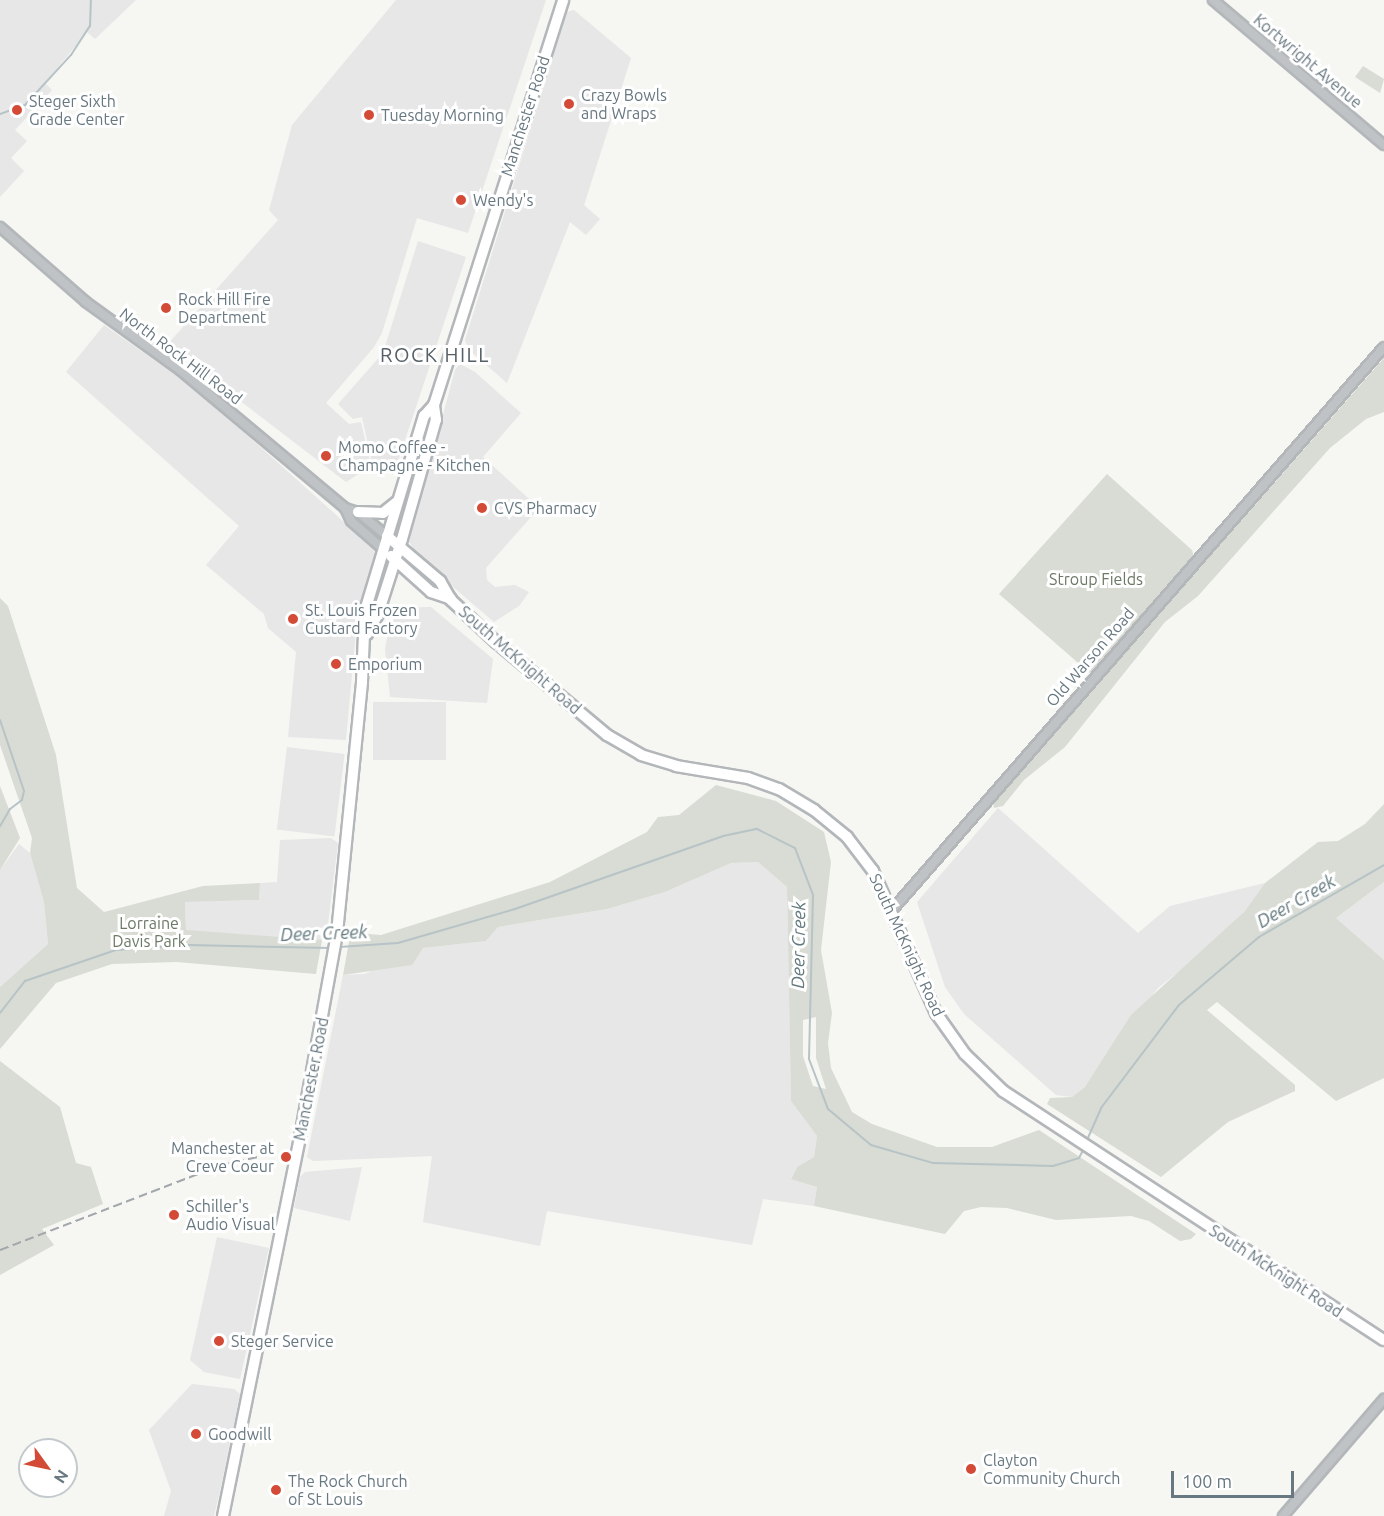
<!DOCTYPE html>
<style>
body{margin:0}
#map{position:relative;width:1384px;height:1516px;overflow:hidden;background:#f6f6f3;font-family:Ubuntu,sans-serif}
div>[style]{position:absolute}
.built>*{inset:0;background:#e6e7e6;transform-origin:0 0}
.green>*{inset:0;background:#d8dcd4}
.stream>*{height:2px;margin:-1px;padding:0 1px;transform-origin:1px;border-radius:1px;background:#b7c3c6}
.roads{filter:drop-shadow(2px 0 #b3b7ba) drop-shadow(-2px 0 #b3b7ba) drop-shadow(0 2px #b3b7ba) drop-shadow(0 -2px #b3b7ba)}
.minor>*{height:8px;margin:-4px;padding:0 4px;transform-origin:4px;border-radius:4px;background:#bfc3c6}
.major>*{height:10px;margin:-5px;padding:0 5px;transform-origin:5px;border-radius:5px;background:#fff}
.rail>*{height:2px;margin-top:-1px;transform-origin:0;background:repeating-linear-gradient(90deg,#a1a7ab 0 9px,transparent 0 13.5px)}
.dots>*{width:16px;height:16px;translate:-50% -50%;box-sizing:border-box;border:3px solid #fff;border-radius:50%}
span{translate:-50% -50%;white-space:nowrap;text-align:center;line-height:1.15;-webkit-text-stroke:6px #fff;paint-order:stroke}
.street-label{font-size:16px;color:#687881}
.poi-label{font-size:16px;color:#687881}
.left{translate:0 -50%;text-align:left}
.right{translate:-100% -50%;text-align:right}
.park-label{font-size:16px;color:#6b7966}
.water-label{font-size:18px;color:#63797e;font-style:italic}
.quarter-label{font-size:20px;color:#556167;letter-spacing:1.5px}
.north{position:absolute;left:18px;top:1438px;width:60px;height:60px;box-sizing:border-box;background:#fff;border:2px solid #c3c9cd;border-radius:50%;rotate:123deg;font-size:16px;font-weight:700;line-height:24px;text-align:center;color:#687881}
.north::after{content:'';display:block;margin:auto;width:21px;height:27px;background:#d34b36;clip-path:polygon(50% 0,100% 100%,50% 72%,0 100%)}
.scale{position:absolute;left:1171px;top:1471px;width:123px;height:27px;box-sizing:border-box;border:3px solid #687881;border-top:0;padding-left:8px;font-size:18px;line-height:21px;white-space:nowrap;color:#687881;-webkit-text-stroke:4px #fff;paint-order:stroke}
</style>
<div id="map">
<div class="built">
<div style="clip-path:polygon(0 0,136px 0,95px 39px,87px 32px,45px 83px,52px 90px,15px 130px,27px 141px,11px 158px,24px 171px,0 197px)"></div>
<div style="clip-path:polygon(396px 0,546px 0,468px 233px,417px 218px,382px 333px,374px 347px,326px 403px,349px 424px,361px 422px,371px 466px,346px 482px,167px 345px,278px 220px,269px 210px,292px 125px)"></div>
<div style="clip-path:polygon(574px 10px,631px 58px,584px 205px,600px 219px,586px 235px,570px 222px,507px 383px,469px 350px,465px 340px,567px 12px)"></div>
<div style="clip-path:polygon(418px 241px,466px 257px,395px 470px,373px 467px,362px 417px,353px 419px,338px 404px,383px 353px)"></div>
<div style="clip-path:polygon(104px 325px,196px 389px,374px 549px,376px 556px,356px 631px,346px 740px,288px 737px,296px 652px,268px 628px,264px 614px,206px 565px,239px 526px,66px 372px)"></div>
<div style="clip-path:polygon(460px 364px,475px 372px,521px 413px,483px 457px,539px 508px,486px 568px,487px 580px,495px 587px,515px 585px,529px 592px,519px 606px,494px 622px,417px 556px,409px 541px,455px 370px)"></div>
<div style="clip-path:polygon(431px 607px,493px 659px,487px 703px,390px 697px,385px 649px,393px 608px)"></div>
<div style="left:373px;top:702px;width:73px;height:58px"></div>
<div style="left:287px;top:747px;width:58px;height:83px;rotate:7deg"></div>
<div style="clip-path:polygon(998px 808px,1138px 933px,1170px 906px,1265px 883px,1244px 912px,1201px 954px,1158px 988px,1085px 1087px,1072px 1097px,1056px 1095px,964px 1014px,945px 987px,917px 902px)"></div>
<div style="clip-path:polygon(331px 838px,338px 843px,327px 932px,323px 931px,322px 940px,186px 931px,185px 902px,259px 900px,260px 883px,277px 882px,280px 840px)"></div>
<div style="clip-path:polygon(19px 844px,30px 853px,44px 902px,48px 944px,0 987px,0 870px)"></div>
<div style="clip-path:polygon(758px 862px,787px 887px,791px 1101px,817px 1136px,814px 1157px,797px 1167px,791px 1178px,817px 1187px,814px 1206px,763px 1199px,752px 1245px,547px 1211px,540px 1246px,423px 1222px,432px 1156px,313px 1161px,307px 1157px,343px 975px,365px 974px,422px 948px,486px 941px,498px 927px,607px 909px,665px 892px,731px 863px)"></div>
<div style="clip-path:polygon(1384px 882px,1384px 960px,1336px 918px)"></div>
<div style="clip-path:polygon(362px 1167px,350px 1221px,294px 1208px,300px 1177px,305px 1172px)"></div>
<div style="clip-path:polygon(217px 1237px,269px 1248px,240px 1379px,204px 1372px,190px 1360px)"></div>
<div style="clip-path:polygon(192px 1384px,234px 1389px,240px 1394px,220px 1491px,214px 1516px,164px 1516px,171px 1491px,149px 1430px)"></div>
</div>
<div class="green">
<div style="clip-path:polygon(1363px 66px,1384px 79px,1380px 93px,1355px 77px)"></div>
<div style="clip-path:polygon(1384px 358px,1384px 412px,1366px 419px,1330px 448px,1198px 596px,1165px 622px,1065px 747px,1024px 780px,1003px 806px,994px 808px,993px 803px)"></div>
<div style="clip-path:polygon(1107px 474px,1192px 550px,1194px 557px,1092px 675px,999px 594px)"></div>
<div style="clip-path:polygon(0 598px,8px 606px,56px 755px,77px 888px,104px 912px,203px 886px,260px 883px,259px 900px,185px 902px,186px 930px,322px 940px,316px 974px,176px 962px,112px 964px,56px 983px,0 1049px,0 987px,48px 944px,44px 902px,30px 853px,32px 838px,0 745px)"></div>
<div style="clip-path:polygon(evenodd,716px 785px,776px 801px,824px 832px,831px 862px,821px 950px,832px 1013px,828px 1043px,831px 1068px,852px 1112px,872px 1124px,937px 1147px,992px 1147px,1039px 1130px,1196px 1234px,1191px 1239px,1180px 1241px,1149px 1221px,1131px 1216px,1056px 1220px,1007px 1208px,981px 1207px,964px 1211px,945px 1234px,814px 1206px,817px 1187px,791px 1179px,797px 1167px,814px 1157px,817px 1136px,791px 1101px,787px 887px,758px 862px,731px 863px,665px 892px,607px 909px,498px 927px,486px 941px,423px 948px,412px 965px,343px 975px,350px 936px,354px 933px,381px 935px,550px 882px,647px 832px,658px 817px,679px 815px,716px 785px,816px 1017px,816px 1058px,826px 1089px,813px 1086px,803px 1056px,803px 1020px,816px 1017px)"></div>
<div style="clip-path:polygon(0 786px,20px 838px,0 870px)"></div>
<div style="clip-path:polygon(1384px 804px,1384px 882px,1336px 918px,1384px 960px,1384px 1078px,1336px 1101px,1217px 1002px,1207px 1010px,1295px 1085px,1295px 1091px,1228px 1122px,1161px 1177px,1047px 1104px,1050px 1098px,1072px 1097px,1085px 1087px,1131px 1015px,1244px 912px,1265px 883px,1318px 842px,1338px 841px,1365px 824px)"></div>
<div style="clip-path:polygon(0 1061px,60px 1107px,76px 1163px,91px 1167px,103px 1204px,42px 1229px,54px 1245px,0 1275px)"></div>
</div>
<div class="stream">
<div style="left:0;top:114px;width:27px;rotate:-20deg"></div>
<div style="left:25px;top:105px;width:68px;rotate:-47.4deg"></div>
<div style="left:71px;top:55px;width:35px;rotate:-57deg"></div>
<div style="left:90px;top:26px;width:26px;rotate:-88deg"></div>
<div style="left:0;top:720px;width:75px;rotate:71.3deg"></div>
<div style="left:24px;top:791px;width:9px;rotate:103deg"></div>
<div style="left:22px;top:800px;width:15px;rotate:143deg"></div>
<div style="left:10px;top:809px;width:20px;rotate:120deg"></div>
<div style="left:339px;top:947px;width:59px;rotate:-3.9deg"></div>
<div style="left:398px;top:943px;width:122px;rotate:-16.2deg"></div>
<div style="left:515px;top:909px;width:220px;rotate:-19.3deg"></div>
<div style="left:723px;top:836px;width:35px;rotate:-12deg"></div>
<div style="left:757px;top:829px;width:42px;rotate:26.6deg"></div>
<div style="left:795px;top:848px;width:50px;rotate:69deg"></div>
<div style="left:813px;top:895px;width:164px;rotate:91.4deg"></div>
<div style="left:809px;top:1059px;width:53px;rotate:69.2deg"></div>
<div style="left:828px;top:1109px;width:56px;rotate:39.9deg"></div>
<div style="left:871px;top:1145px;width:65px;rotate:16.2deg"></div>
<div style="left:933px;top:1163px;width:120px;rotate:1.4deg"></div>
<div style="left:1053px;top:1166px;width:27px;rotate:-17deg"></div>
<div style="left:1079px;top:1158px;width:11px;rotate:-63deg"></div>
<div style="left:0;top:1013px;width:41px;rotate:-52deg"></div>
<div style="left:25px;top:981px;width:96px;rotate:-18.8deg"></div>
<div style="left:116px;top:950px;width:72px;rotate:-4deg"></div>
<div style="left:188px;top:945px;width:142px;rotate:1.2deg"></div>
<div style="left:1087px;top:1140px;width:35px;rotate:-66deg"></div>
<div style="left:1101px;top:1108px;width:129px;rotate:-52.9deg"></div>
<div style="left:1179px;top:1005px;width:105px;rotate:-40.4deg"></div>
<div style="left:1259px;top:937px;width:144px;rotate:-29.9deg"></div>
</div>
<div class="roads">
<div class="minor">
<div style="left:1213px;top:0;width:224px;rotate:40.3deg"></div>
<div style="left:0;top:227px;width:114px;rotate:41.1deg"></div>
<div style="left:86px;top:302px;width:116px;rotate:35.9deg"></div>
<div style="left:180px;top:370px;width:215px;rotate:39.9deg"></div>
<div style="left:345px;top:508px;width:14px;rotate:17deg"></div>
<div style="left:358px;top:512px;width:38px;rotate:40deg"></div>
<div style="left:345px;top:508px;width:14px;rotate:65deg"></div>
<div style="left:351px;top:521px;width:43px;rotate:41.2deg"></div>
<div style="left:893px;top:909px;width:746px;rotate:-48.86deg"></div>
<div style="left:1283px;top:1516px;width:155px;rotate:-49.2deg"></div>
</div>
<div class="major">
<div style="left:358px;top:512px;width:25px;rotate:2deg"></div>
<div style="left:383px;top:513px;width:19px;rotate:-39deg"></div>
<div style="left:387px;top:536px;width:70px;rotate:40.3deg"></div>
<div style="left:440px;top:581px;width:22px;rotate:60deg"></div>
<div style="left:451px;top:600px;width:62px;rotate:43deg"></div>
<div style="left:496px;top:642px;width:145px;rotate:40deg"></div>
<div style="left:607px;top:735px;width:39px;rotate:30deg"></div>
<div style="left:641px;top:755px;width:37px;rotate:17deg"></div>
<div style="left:676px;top:766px;width:73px;rotate:9.5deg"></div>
<div style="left:748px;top:778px;width:33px;rotate:20deg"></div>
<div style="left:779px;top:789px;width:41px;rotate:31deg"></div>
<div style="left:814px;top:810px;width:43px;rotate:39.3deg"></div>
<div style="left:847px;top:837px;width:43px;rotate:52.6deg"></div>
<div style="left:873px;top:871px;width:155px;rotate:66.1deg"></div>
<div style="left:936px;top:1013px;width:50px;rotate:54.7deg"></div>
<div style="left:965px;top:1054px;width:53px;rotate:44.2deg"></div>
<div style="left:1003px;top:1091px;width:455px;rotate:33.2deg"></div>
<div style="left:391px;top:556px;width:54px;rotate:42deg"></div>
<div style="left:431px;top:592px;width:21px;rotate:19deg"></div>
<div style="left:367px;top:634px;width:23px;rotate:-61deg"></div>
<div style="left:378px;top:614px;width:79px;rotate:-72.3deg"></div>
<div style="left:402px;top:539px;width:124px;rotate:-74.1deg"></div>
<div style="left:436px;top:420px;width:15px;rotate:-98deg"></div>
<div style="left:434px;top:405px;width:425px;rotate:-72.3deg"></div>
<div style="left:223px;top:1516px;width:387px;rotate:-78.5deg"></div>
<div style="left:300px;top:1137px;width:207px;rotate:-79.7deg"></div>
<div style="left:337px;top:933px;width:252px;rotate:-84.3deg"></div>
<div style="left:362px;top:682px;width:71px;rotate:-87.6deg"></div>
<div style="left:365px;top:611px;width:204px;rotate:-73.2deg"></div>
<div style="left:424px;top:416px;width:15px;rotate:-48deg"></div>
</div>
</div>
<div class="rail">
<div style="left:0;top:1250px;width:238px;rotate:-21deg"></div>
<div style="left:222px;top:1165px;width:55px;rotate:-12.5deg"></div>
</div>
<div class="dots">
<div style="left:569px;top:104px;background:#d34b36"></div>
<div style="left:17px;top:110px;background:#d34b36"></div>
<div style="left:369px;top:115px;background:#d34b36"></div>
<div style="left:461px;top:200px;background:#d34b36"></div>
<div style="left:166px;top:308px;background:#d34b36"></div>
<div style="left:326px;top:456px;background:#d34b36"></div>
<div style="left:482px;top:508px;background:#d34b36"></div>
<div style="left:293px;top:619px;background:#d34b36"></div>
<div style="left:336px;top:664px;background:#d34b36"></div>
<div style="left:286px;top:1157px;background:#d34b36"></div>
<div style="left:174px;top:1215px;background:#d34b36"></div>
<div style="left:219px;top:1341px;background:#d34b36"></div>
<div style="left:196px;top:1434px;background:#d34b36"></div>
<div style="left:971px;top:1469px;background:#d34b36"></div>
<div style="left:276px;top:1490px;background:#d34b36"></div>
</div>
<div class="street-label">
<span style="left:1308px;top:61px;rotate:40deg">Kortwright Avenue</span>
<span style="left:525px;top:116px;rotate:-72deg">Manchester Road</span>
<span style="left:181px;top:356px;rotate:37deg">North Rock Hill Road</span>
<span style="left:1090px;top:657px;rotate:-49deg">Old Warson Road</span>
<span style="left:520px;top:660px;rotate:41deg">South McKnight Road</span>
<span style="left:907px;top:945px;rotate:65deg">South McKnight Road</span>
<span style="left:311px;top:1079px;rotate:-79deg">Manchester Road</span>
<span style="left:1276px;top:1271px;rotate:33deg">South McKnight Road</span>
</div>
<div class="poi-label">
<span class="left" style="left:581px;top:104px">Crazy Bowls<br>and Wraps</span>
<span class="left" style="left:29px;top:110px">Steger Sixth<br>Grade Center</span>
<span class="left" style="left:381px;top:115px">Tuesday Morning</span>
<span class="left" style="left:473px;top:200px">Wendy's</span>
<span class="left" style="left:178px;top:308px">Rock Hill Fire<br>Department</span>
<span class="left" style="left:338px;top:456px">Momo Coffee -<br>Champagne - Kitchen</span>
<span class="left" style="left:494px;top:508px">CVS Pharmacy</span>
<span class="left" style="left:305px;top:619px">St. Louis Frozen<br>Custard Factory</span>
<span class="left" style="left:348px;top:664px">Emporium</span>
<span class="right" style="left:274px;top:1157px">Manchester at<br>Creve Coeur</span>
<span class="left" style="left:186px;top:1215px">Schiller's<br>Audio Visual</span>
<span class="left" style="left:231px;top:1341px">Steger Service</span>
<span class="left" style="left:208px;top:1434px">Goodwill</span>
<span class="left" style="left:983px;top:1469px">Clayton<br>Community Church</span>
<span class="left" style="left:288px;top:1490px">The Rock Church<br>of St Louis</span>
</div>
<div class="park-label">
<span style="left:1096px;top:579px">Stroup Fields</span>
<span style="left:149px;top:932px">Lorraine<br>Davis Park</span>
</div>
<div class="water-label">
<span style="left:1296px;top:901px;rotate:-30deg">Deer Creek</span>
<span style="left:324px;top:933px;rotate:-2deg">Deer Creek</span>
<span style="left:798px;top:945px;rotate:-89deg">Deer Creek</span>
</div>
<div class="quarter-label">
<span style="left:435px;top:354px">ROCK HILL</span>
</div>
<div class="north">N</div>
<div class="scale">100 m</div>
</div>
